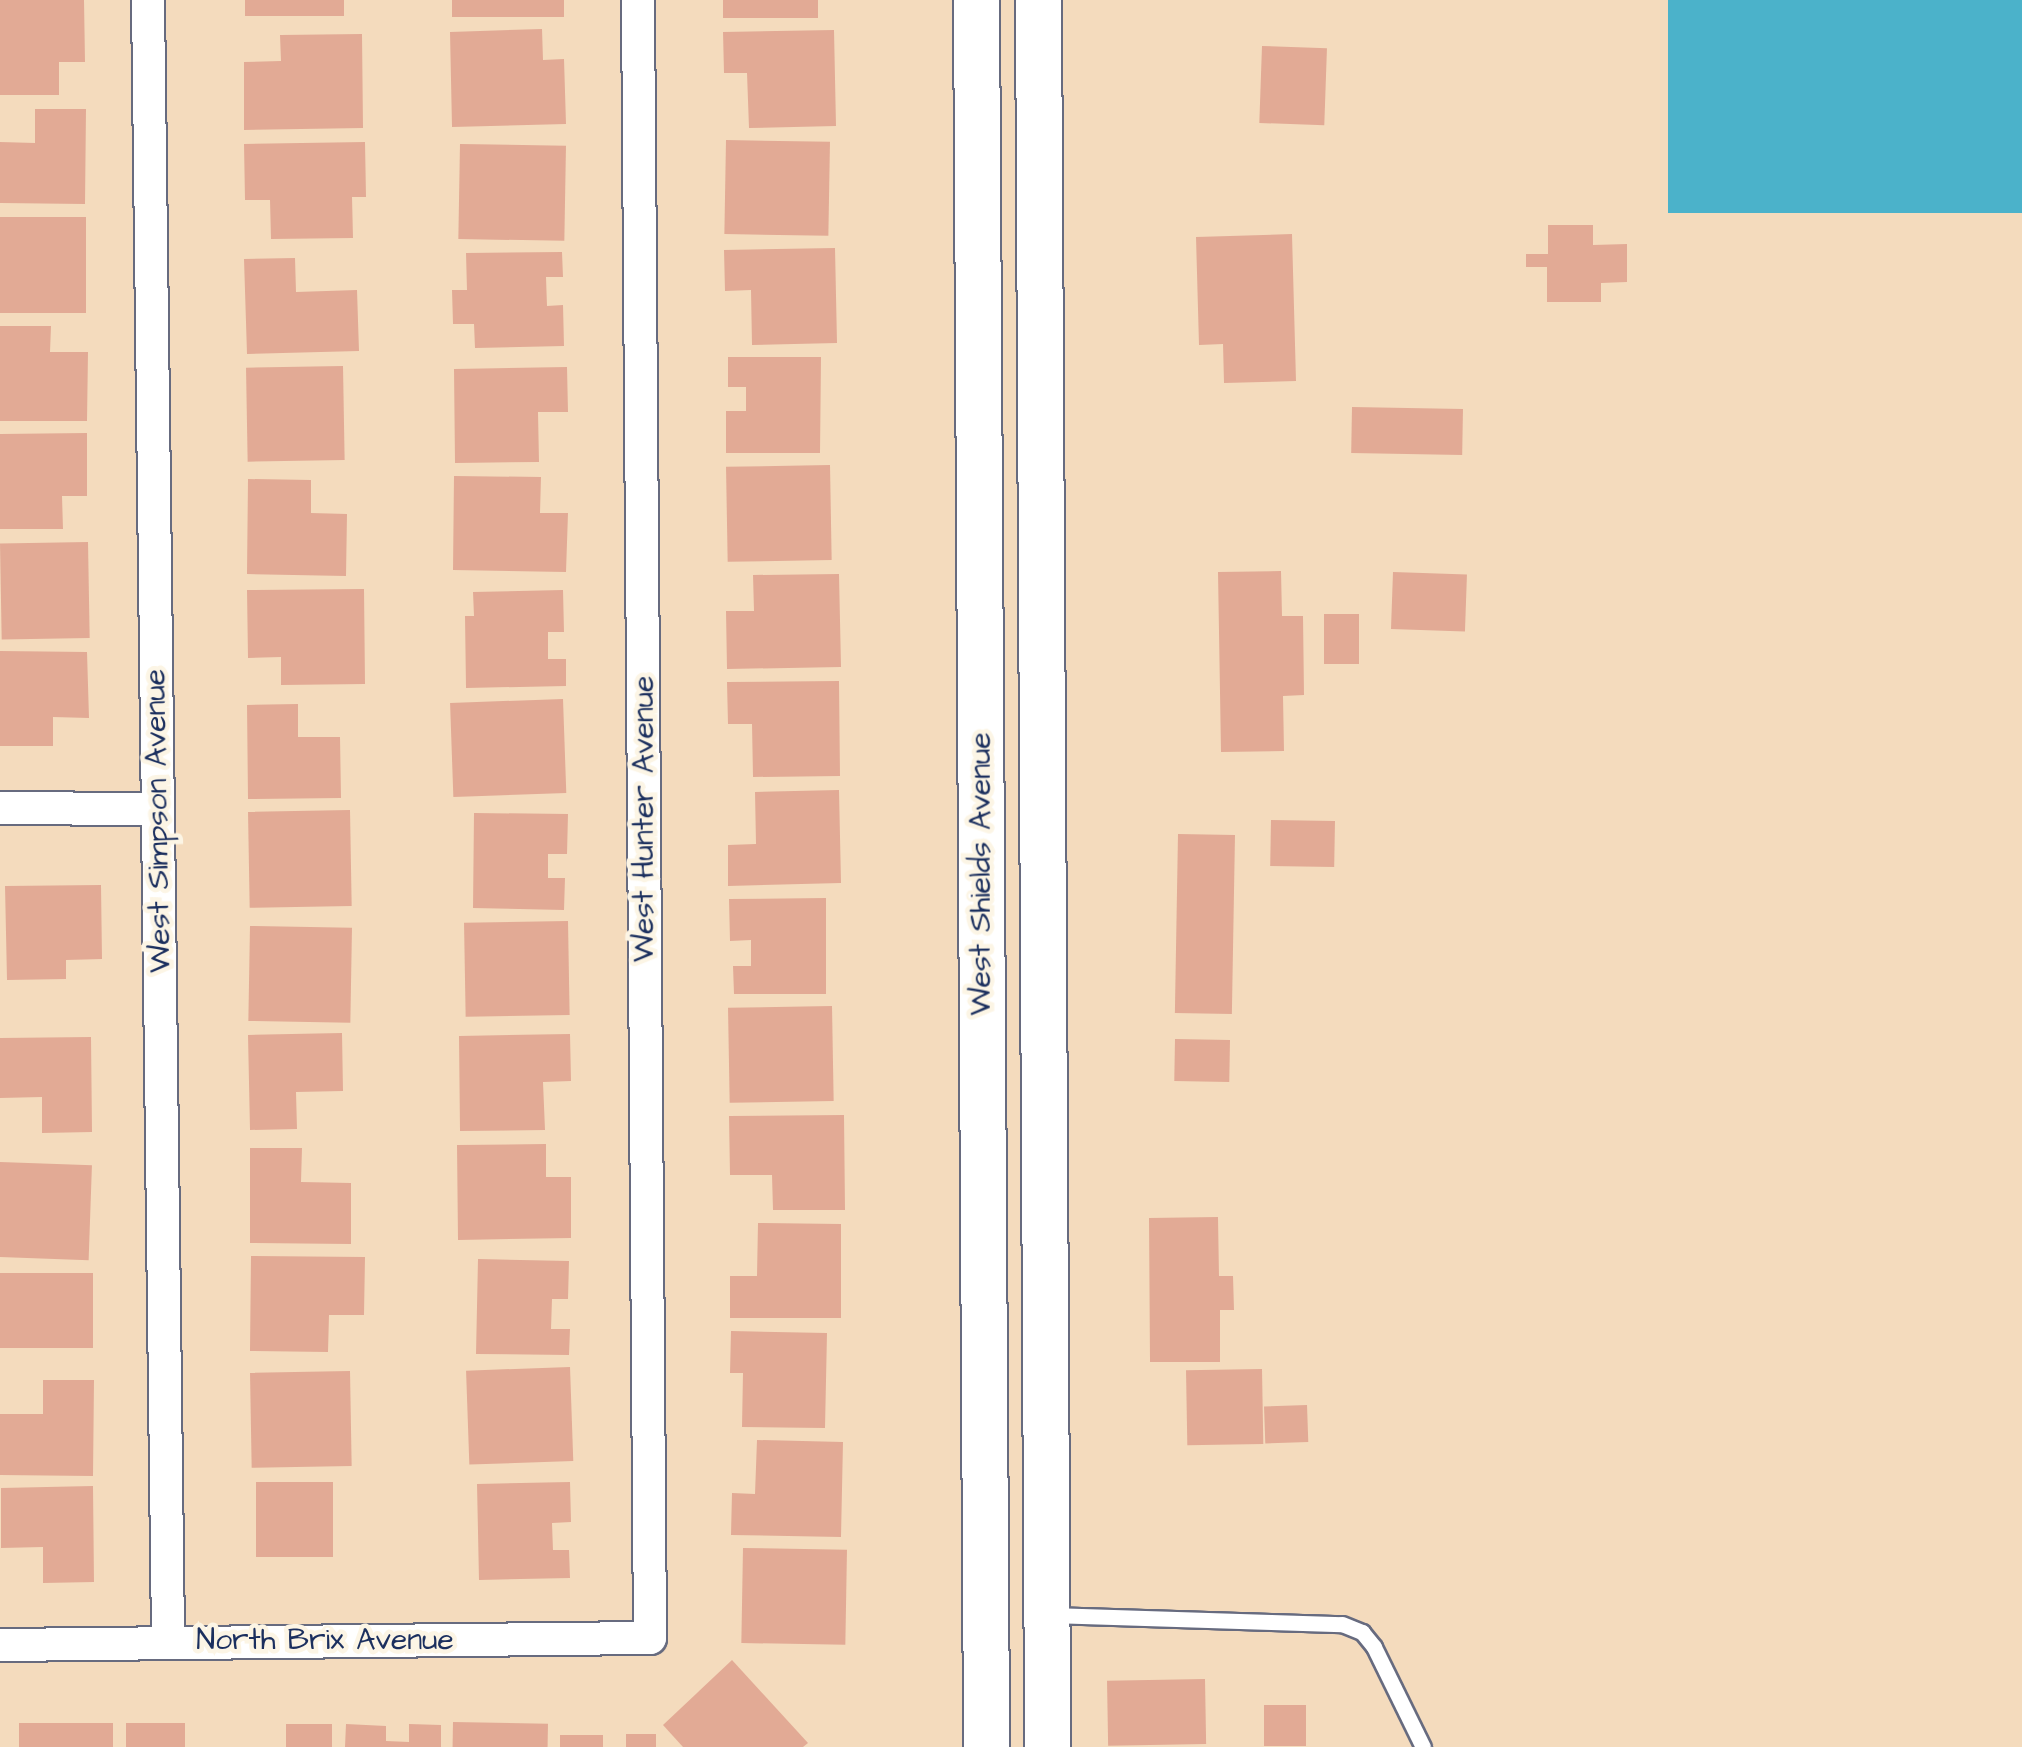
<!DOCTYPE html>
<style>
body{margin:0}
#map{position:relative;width:2022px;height:1747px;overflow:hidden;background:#f4dbbd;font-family:"Architects Daughter",sans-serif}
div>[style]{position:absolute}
.water>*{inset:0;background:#4bb2ca;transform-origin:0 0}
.building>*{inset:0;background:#e2aa95;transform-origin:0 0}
.roads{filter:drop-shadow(2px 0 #676b7f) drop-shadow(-2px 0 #676b7f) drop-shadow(0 2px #676b7f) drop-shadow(0 -2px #676b7f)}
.lane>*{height:15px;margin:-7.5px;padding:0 7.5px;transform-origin:7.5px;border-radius:7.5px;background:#fff}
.street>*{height:32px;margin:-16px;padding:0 16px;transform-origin:16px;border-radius:16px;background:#fff}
.secondary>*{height:45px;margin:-22.5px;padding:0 22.5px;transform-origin:22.5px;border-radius:22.5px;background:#fff}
span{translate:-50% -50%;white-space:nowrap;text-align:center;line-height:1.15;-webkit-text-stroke:9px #fcf5e5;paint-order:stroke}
.street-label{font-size:30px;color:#1b2f5e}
</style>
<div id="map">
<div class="water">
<div style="left:1668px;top:0;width:354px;height:213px"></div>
</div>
<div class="building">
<div style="clip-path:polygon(0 0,84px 0,85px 62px,59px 62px,59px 95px,0 95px)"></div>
<div style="left:245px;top:0;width:99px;height:16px"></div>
<div style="left:452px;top:0;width:112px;height:17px"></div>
<div style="left:723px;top:0;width:95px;height:18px"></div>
<div style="clip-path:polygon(542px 29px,543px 60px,564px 59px,566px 124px,452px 127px,450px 32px)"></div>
<div style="clip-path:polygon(834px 30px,836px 126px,749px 128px,747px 73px,724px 73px,723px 32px)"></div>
<div style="clip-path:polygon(362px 34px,363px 128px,244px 130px,244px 62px,281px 61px,280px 35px)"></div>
<div style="left:1262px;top:46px;width:65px;height:77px;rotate:2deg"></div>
<div style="clip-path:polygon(35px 109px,86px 109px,85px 204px,0 203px,0 142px,35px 143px)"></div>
<div style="left:726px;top:140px;width:104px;height:94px;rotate:1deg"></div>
<div style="clip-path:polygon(365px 142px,366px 197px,352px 197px,353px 238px,271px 239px,270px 200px,245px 200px,244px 144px)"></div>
<div style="left:460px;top:144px;width:106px;height:95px;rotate:1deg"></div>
<div style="left:0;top:217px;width:86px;height:96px"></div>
<div style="clip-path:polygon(1548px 225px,1593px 225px,1593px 245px,1627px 244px,1627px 282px,1601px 283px,1601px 302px,1547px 302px,1547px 267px,1526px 267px,1526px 254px,1548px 254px)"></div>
<div style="clip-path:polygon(1292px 234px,1296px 381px,1224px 383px,1223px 344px,1199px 345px,1196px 237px)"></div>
<div style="clip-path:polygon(835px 248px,837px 343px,752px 345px,751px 290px,725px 291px,724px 250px)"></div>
<div style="clip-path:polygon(562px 252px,563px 277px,546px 277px,547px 306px,563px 305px,564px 346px,475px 348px,474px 324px,453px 324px,452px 290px,467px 290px,466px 253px)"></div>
<div style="clip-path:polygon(295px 258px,296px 292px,357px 290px,359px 351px,247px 354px,244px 259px)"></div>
<div style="clip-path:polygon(0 326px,51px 326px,50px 352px,88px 352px,87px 421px,0 421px)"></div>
<div style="clip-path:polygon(728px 357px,821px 357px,820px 453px,726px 453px,726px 411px,746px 411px,746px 387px,728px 387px)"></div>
<div style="left:343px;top:366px;width:94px;height:97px;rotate:89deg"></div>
<div style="clip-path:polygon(567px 367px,568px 412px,538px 412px,539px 462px,455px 463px,454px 369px)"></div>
<div style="left:1352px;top:407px;width:111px;height:46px;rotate:1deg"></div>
<div style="clip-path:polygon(87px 433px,87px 496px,62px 496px,63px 529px,0 529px,0 434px)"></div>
<div style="left:830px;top:465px;width:95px;height:104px;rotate:89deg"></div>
<div style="clip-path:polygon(454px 476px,541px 477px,540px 513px,568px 513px,566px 572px,453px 570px)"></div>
<div style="clip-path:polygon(248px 479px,311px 480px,311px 513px,347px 514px,346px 576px,247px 574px)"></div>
<div style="left:88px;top:542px;width:96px;height:88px;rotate:89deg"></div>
<div style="clip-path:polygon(1281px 571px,1282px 616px,1303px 616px,1304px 695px,1283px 696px,1284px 751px,1221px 752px,1218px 572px)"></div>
<div style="left:1393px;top:572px;width:74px;height:57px;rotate:2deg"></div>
<div style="clip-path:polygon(839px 574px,841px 667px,727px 669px,726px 611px,754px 611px,753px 575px)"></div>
<div style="clip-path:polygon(364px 589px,365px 684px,281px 685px,281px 657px,248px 658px,247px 590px)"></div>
<div style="clip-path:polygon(563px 590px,564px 632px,548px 632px,548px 659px,566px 659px,566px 686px,466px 688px,465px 616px,474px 616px,473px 592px)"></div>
<div style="left:1324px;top:614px;width:35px;height:50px"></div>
<div style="clip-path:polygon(0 651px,87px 652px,89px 718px,53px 717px,53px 746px,0 746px)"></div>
<div style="clip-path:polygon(839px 681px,840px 776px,753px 777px,752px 724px,728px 724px,727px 682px)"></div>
<div style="left:563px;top:699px;width:94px;height:113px;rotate:88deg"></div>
<div style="clip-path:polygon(298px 704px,298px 737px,340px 737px,341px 798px,248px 799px,247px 705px)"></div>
<div style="clip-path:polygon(839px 790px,841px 883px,728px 886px,728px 845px,756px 844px,755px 792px)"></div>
<div style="left:350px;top:810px;width:96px;height:102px;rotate:89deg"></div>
<div style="clip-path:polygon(474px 813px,568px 814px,567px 854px,548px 854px,548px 878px,565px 878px,564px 910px,473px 908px)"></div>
<div style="left:1271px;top:820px;width:64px;height:46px;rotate:1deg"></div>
<div style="left:1178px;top:834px;width:57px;height:179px;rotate:1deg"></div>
<div style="clip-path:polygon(101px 885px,102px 959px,66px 960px,66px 979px,7px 980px,5px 886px)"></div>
<div style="clip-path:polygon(826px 898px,826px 994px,734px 994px,733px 966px,751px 966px,751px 940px,730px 941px,729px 899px)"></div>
<div style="left:568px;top:921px;width:94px;height:104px;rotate:89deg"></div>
<div style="left:250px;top:926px;width:102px;height:95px;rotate:1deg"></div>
<div style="left:832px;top:1006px;width:95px;height:104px;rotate:89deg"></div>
<div style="clip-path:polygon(342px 1033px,343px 1091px,296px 1092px,297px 1129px,250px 1130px,248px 1035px)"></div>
<div style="clip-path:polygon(570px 1034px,571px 1081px,543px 1082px,545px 1130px,460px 1131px,459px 1036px)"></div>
<div style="clip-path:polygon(91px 1037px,92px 1132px,42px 1133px,42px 1097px,0 1098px,0 1038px)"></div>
<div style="left:1175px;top:1039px;width:55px;height:42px;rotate:1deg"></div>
<div style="clip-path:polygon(844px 1115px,845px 1210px,773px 1210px,772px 1175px,730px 1175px,729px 1116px)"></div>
<div style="clip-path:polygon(546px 1144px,546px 1177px,571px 1177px,571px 1238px,458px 1240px,457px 1145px)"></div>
<div style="clip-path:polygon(250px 1148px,302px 1148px,301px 1182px,351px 1183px,351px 1244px,250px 1243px)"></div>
<div style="left:0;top:1162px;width:92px;height:95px;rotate:2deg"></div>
<div style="clip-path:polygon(1218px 1217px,1219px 1276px,1233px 1276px,1234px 1310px,1220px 1310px,1220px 1362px,1150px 1362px,1149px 1218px)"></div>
<div style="clip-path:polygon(758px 1223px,841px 1224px,841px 1318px,730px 1318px,730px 1276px,757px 1276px)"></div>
<div style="clip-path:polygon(251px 1256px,365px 1257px,364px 1315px,329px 1315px,328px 1352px,250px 1351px)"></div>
<div style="clip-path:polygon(478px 1259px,569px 1261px,568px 1299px,552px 1299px,551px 1329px,570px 1329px,569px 1355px,476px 1354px)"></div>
<div style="left:0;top:1273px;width:93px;height:75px"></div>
<div style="clip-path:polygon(731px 1331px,827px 1333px,825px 1428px,742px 1427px,743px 1373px,730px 1373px)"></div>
<div style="left:570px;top:1367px;width:94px;height:104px;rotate:88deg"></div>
<div style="left:1262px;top:1369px;width:75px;height:76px;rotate:89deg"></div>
<div style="left:350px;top:1371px;width:95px;height:100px;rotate:89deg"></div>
<div style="clip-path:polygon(43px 1380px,94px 1380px,93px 1476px,0 1475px,0 1414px,43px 1414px)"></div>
<div style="left:1307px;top:1405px;width:37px;height:43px;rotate:88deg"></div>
<div style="clip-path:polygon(757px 1440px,843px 1442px,841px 1537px,731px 1535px,732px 1493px,755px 1494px)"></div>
<div style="left:256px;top:1482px;width:77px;height:75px"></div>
<div style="clip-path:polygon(570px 1482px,571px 1522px,552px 1523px,553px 1550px,569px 1550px,570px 1578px,479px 1580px,477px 1484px)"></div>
<div style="clip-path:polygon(93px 1486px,94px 1582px,43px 1583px,43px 1547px,1px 1548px,1px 1488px)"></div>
<div style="left:743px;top:1548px;width:104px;height:95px;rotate:1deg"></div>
<div style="clip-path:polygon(732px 1660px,808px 1743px,803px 1747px,683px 1747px,663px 1725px)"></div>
<div style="left:1205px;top:1679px;width:65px;height:98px;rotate:89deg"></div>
<div style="left:1264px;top:1705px;width:42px;height:41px"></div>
<div style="left:453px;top:1722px;width:95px;height:25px;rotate:1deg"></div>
<div style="left:113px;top:1723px;width:24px;height:94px;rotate:90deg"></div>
<div style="left:185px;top:1723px;width:24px;height:59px;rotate:90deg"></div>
<div style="left:286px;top:1724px;width:46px;height:23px"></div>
<div style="clip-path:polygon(346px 1724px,386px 1726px,386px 1741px,409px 1742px,409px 1724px,441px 1725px,441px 1747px,345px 1747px)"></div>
<div style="left:626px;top:1734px;width:30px;height:13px"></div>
<div style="left:560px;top:1735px;width:43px;height:12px"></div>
</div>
<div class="roads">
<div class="lane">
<div style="left:1050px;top:1615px;width:292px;rotate:1.8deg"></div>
<div style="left:1342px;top:1624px;width:22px;rotate:22deg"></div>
<div style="left:1362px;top:1632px;width:19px;rotate:51deg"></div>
<div style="left:1374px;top:1647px;width:111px;rotate:63.9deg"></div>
</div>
<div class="street">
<div style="left:148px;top:0;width:1641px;rotate:89.3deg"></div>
<div style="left:0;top:808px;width:158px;rotate:0.4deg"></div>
<div style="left:0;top:1645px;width:650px;rotate:-0.62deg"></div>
<div style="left:650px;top:1638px;width:1638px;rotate:-90.42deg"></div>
</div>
<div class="secondary">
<div style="left:976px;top:0;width:1747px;rotate:89.67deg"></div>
<div style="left:1038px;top:0;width:1747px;rotate:89.7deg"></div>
</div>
</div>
<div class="street-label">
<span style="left:644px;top:819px;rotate:-90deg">West Hunter Avenue</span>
<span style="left:158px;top:821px;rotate:-91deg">West Simpson Avenue</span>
<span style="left:981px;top:874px;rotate:-90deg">West Shields Avenue</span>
<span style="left:325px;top:1640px">North Brix Avenue</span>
</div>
</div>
